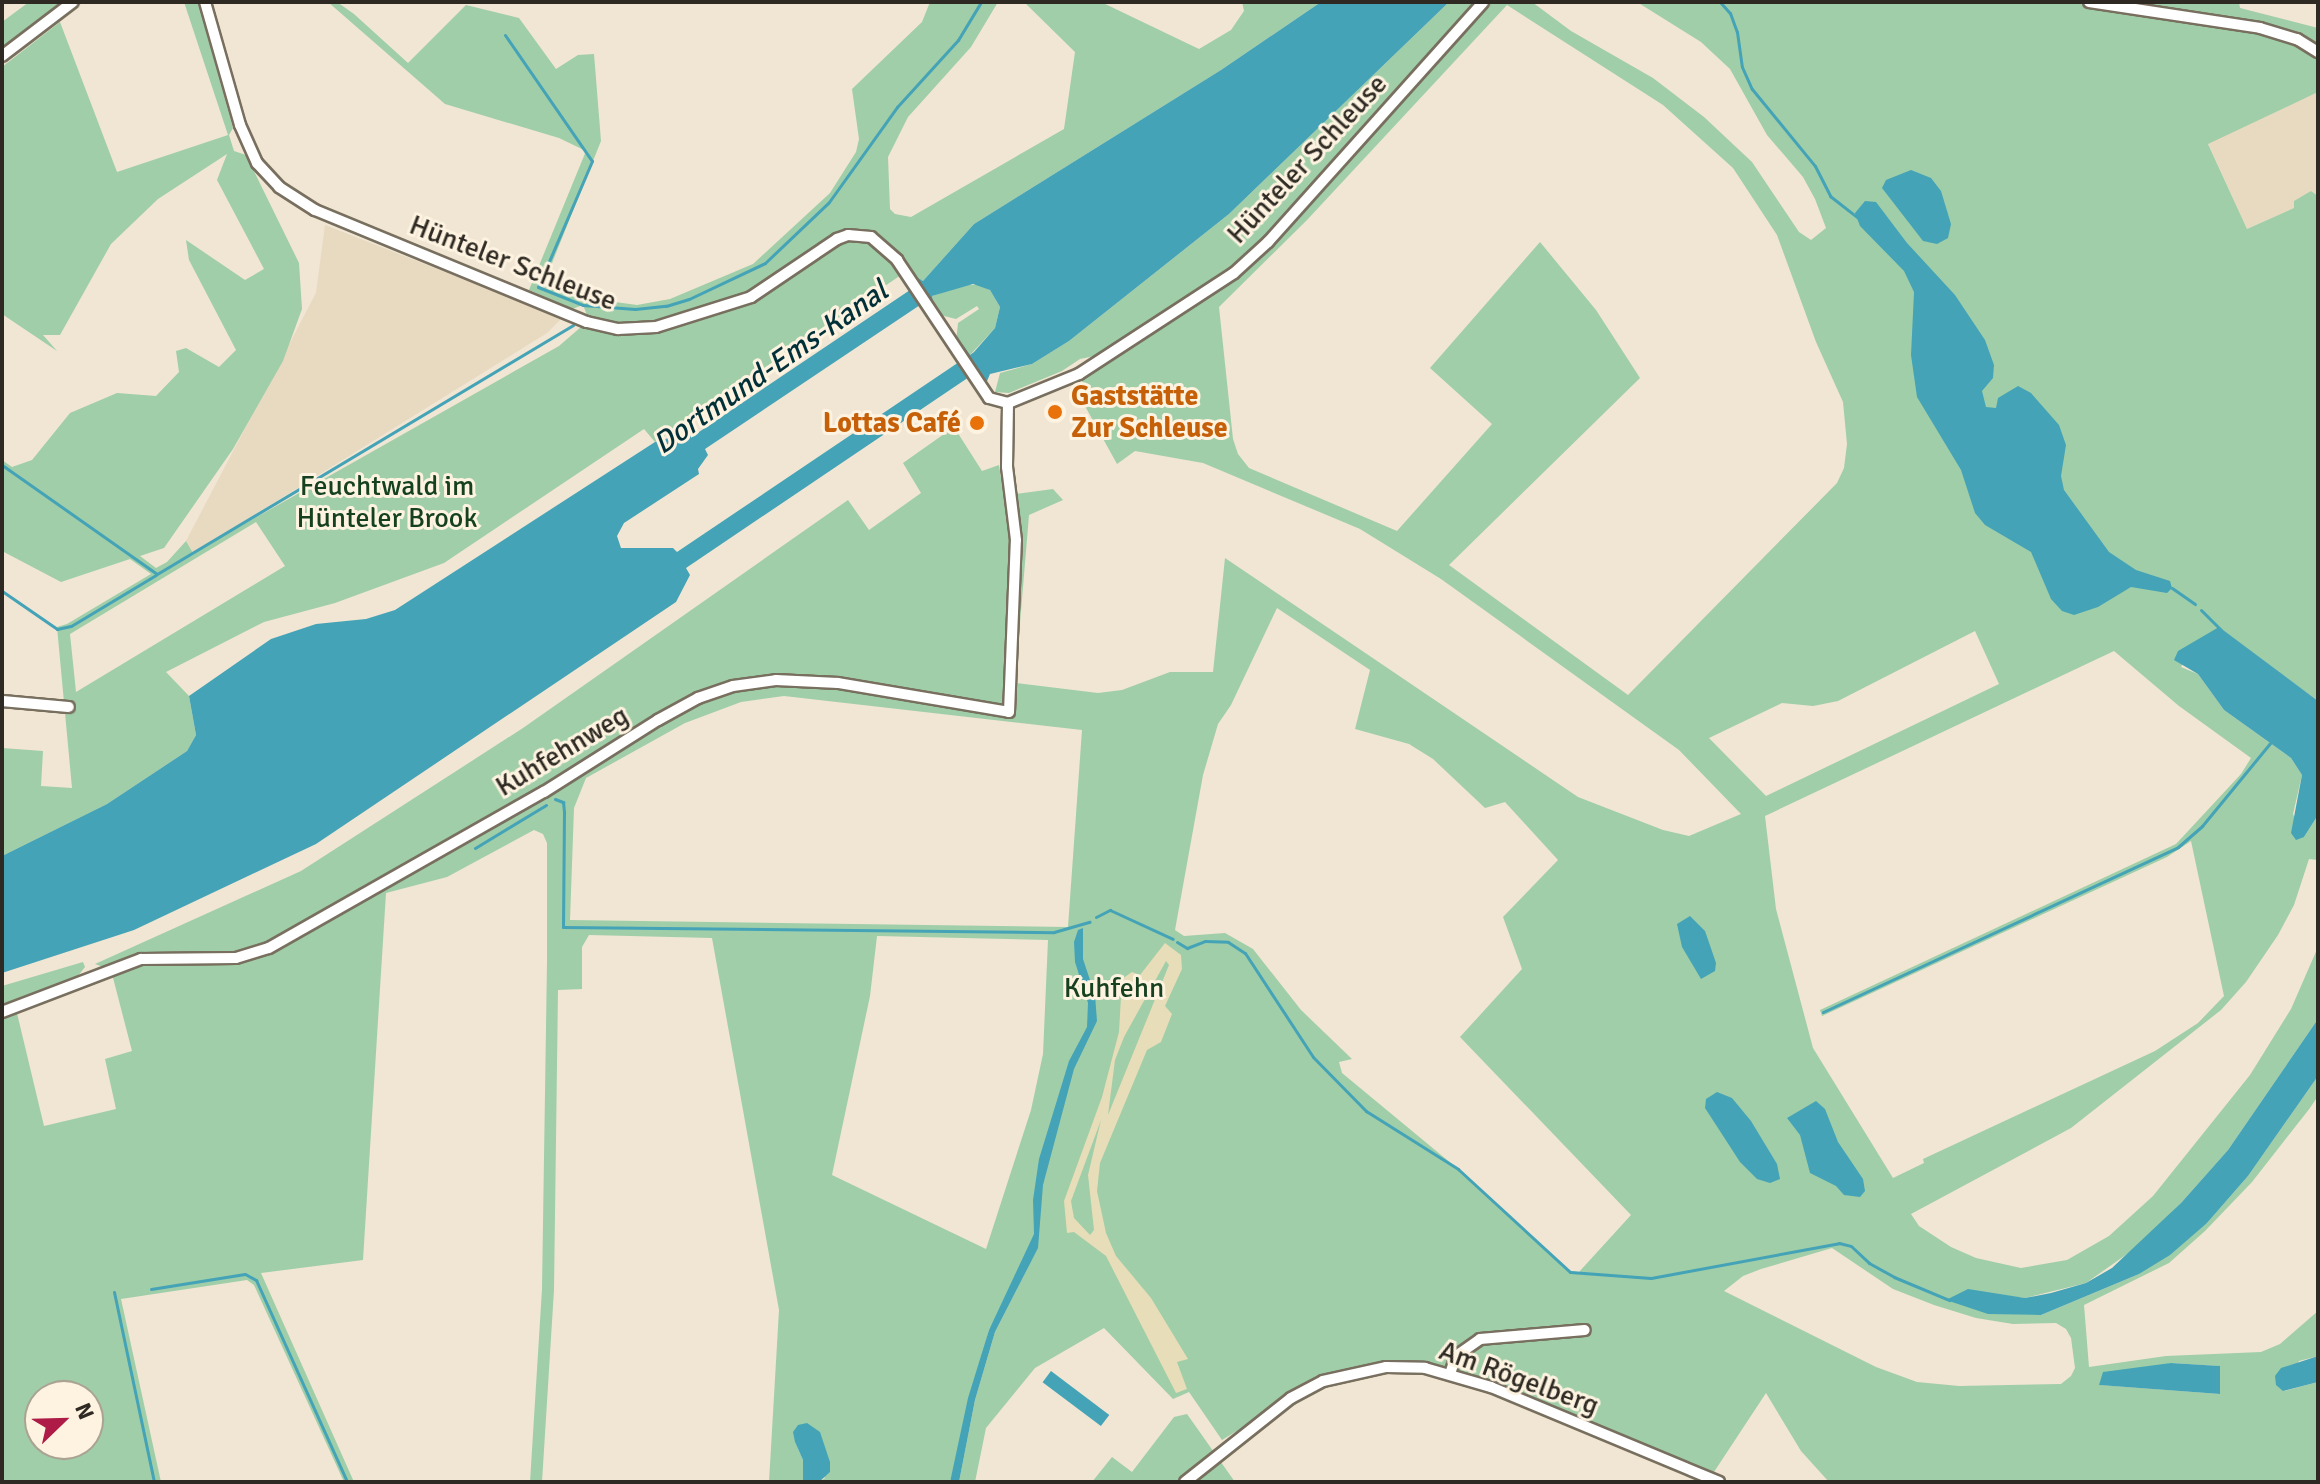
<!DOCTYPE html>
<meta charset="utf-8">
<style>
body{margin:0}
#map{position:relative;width:2320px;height:1484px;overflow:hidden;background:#f0e6d3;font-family:Signika,sans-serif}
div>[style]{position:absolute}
.built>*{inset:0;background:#e8d9c1}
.green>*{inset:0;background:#a0cea8}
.sand>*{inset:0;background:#e7ddb8}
.water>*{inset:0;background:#44a3b7;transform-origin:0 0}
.stream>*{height:3px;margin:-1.5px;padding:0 1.5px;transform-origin:1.5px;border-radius:1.5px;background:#44a3b7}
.roads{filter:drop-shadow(2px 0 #786f5f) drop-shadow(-2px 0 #786f5f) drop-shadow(0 2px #786f5f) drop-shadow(0 -2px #786f5f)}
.minor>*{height:10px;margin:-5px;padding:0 5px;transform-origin:5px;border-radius:5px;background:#fff}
.dots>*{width:22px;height:22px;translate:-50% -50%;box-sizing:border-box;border:4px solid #fdf3e0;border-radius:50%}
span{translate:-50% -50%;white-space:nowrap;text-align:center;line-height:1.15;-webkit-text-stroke:6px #fdf3e0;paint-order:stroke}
.street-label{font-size:28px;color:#2e2a23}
.food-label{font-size:28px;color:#c56008;font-weight:700}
.left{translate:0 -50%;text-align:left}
.right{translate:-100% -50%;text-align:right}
.park-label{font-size:28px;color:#154120}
.water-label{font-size:30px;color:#013039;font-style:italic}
.frame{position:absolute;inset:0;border:4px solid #2e2a23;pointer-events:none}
.north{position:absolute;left:24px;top:1380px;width:80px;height:80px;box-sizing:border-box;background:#fdf3e0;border:2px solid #aaa394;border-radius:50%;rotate:67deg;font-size:22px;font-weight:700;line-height:32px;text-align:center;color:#2e2a23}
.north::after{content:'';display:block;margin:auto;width:28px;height:36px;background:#ae1b47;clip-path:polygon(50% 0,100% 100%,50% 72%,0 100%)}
</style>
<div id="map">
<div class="built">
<div style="clip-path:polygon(2318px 92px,2318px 196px,2311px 191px,2294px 208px,2247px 229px,2208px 143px)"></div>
<div style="clip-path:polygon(325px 225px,562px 318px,547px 333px,193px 553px,186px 541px,316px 293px)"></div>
</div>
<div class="green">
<div style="clip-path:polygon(29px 2px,63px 2px,2px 49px,2px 22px)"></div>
<div style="clip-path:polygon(evenodd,184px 2px,198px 2px,233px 128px,229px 135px,234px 151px,246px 155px,299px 263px,302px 309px,283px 361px,233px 449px,164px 548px,140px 556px,156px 568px,167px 562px,186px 541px,193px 553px,559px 346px,589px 320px,583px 305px,572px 309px,529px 290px,586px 151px,559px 138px,445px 104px,328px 2px,337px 2px,354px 14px,408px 63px,466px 5px,519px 18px,556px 69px,578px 55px,594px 54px,601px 141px,544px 283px,579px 297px,637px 305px,670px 299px,753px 264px,830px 193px,856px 152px,859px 139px,852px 89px,922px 22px,930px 2px,998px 2px,971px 47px,908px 117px,888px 157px,890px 209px,895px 214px,911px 217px,1064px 129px,1075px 52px,1024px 2px,1101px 2px,1199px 49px,1231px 30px,1244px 11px,1242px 2px,1321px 2px,1221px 70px,974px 224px,923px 281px,904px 273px,655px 442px,644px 429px,444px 563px,335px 603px,264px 622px,166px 672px,189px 696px,196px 735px,187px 751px,107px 804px,2px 856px,2px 748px,43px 751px,41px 786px,72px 788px,57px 627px,67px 624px,151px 574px,130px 559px,61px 582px,2px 551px,2px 460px,12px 467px,32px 460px,70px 413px,117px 393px,156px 396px,179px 372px,176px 351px,186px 348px,219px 367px,236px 350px,189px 260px,186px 240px,245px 280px,264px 269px,217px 180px,227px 154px,158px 199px,111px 244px,60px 335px,43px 335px,57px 351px,2px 314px,2px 67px,60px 22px,117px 172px,228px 135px,184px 2px,256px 522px,285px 566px,76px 692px,70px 634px,256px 522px)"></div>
<div style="clip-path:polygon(evenodd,1449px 2px,1532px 2px,1571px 31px,1653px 78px,1704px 117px,1752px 162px,1799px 232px,1811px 240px,1826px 228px,1815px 199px,1803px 177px,1767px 135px,1730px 69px,1701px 42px,1637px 2px,2239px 2px,2240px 8px,2318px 28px,2318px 92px,2208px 144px,2247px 229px,2294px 208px,2294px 201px,2311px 191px,2318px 196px,2318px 701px,2219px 628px,2198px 641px,2181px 667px,2198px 674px,2224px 710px,2291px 758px,2302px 775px,2293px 814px,2304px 837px,2318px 815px,2318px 860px,2309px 859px,2294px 905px,2278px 935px,2246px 982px,2221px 1010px,2071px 1128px,1911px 1214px,1919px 1226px,1951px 1247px,1976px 1258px,2021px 1268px,2067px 1260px,2109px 1236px,2153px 1196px,2250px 1075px,2291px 1009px,2318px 947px,2318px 1019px,2228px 1150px,2181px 1203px,2137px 1247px,2086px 1283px,2025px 1298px,1999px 1295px,2041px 1315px,2139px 1274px,2207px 1223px,2248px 1176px,2318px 1076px,2318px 1096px,2310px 1108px,2252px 1182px,2205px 1231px,2169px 1263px,2084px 1305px,2089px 1367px,2166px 1356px,2261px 1352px,2280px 1344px,2318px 1311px,2318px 1356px,2299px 1361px,2284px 1391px,2318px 1382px,2318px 1482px,1829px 1482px,1801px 1451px,1766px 1393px,1710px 1478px,1491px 1387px,1425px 1368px,1354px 1372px,1291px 1398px,1222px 1440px,1189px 1392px,1173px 1399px,1104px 1328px,1035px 1368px,986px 1428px,975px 1482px,959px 1482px,975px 1400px,995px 1332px,1027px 1269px,989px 1330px,950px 1482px,819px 1482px,825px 1478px,795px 1442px,803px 1460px,804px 1482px,769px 1482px,779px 1310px,712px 938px,589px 935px,582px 947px,582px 989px,558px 990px,554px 1290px,542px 1482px,530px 1482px,542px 1289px,547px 962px,547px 843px,543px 834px,534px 830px,447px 877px,386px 893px,363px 1260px,261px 1273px,354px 1482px,344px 1482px,254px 1285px,247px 1280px,121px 1299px,161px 1482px,2px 1482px,2px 986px,83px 962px,85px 967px,73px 982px,16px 1009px,44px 1126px,116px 1109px,105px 1059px,132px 1051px,111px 970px,95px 964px,301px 871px,523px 728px,848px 500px,869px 530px,921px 493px,903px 463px,954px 427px,982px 471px,999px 465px,1007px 515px,1018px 513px,1016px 494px,1053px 489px,1063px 500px,1029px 515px,1015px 683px,1098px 693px,1122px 690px,1170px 672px,1213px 672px,1225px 558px,1578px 797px,1663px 830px,1689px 836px,1741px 814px,1679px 750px,1441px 579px,1360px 529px,1203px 463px,1135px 451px,1117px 464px,1075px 388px,1114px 352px,1080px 359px,1062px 371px,1009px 393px,995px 392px,1000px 373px,1032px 364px,1069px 341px,1229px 214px,1449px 2px,1507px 5px,1663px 105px,1733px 168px,1777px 235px,1816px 342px,1843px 402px,1847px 444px,1844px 468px,1837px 483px,1628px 695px,1449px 565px,1640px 378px,1596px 310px,1540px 242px,1430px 368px,1492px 424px,1397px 531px,1249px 468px,1238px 454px,1233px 439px,1219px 307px,1307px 220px,1507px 5px,1449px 2px,1277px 608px,1370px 670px,1355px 729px,1409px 744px,1433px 759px,1485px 808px,1505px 802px,1558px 860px,1503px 917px,1522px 969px,1460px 1037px,1631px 1215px,1579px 1272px,1570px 1271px,1458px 1169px,1342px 1073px,1339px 1062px,1352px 1059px,1301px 1010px,1253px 949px,1225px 933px,1184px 936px,1175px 930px,1203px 775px,1218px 724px,1231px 705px,1277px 608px,1449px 2px,1975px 631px,1999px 684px,1766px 796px,1709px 738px,1782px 703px,1813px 706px,1838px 701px,1975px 631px,1449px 2px,2114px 651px,2179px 706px,2251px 758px,2241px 774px,2176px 844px,1820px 1010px,1822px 1016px,2167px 857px,2191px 841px,2224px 996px,2198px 1023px,2155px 1051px,1923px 1159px,1924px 1163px,1893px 1178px,1813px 1048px,1776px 909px,1765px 816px,2114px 651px,1449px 2px,784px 696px,1082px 730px,1068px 927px,570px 920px,574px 808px,586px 778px,685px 723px,741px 702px,784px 696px,1449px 2px,877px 936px,1048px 940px,1043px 1054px,1031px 1110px,986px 1249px,832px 1175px,870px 996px,877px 936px,1449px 2px,1832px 1248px,1893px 1289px,1934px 1305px,1976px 1318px,2013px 1324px,2056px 1323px,2066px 1329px,2071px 1338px,2075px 1368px,2071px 1376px,2061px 1384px,1959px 1386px,1917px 1382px,1876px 1367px,1724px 1291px,1743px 1276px,1761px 1269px,1832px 1248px,1449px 2px,2171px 1363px,2219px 1366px,2220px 1394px,2100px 1385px,2171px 1363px,1449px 2px,40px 1396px,88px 1396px,88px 1444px,40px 1444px,40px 1396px)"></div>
<div style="clip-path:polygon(965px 285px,981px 285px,990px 290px,1000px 307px,995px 328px,970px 355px,956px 342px,958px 323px,979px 309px,977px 306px,956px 319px,936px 314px,932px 296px)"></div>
<div style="clip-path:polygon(1187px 1414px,1235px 1482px,1092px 1482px,1112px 1457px,1132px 1472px,1174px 1417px)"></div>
</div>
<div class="sand">
<div style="clip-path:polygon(evenodd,1165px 943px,1181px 955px,1182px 969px,1165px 1006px,1172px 1014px,1161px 1042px,1147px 1050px,1100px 1163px,1097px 1191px,1106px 1233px,1116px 1256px,1151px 1298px,1188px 1359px,1177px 1362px,1187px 1389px,1176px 1393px,1106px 1256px,1074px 1232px,1067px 1233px,1064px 1201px,1102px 1097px,1119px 1032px,1122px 979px,1132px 972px,1140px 975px,1165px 943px,1166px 961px,1169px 965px,1108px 1115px,1115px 1060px,1124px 1037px,1166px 961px,1165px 943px,1101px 1120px,1088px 1175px,1094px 1230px,1090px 1235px,1074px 1218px,1071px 1201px,1101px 1120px)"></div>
</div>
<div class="water">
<div style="clip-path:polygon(evenodd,1321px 2px,1449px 2px,1229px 214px,1069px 341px,1032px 364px,990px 374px,985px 386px,975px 373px,686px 568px,690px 575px,676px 602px,316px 844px,134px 930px,2px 973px,2px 856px,107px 804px,187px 751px,196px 735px,189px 696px,271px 639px,316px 624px,366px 619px,395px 610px,655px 442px,693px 431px,696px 434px,916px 286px,909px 273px,923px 281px,974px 224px,1221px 70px,1321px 2px,973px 284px,990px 290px,1000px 307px,995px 328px,974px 352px,970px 355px,963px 345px,956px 342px,965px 358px,677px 552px,673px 548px,621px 548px,617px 536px,624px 523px,699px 474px,698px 469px,708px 455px,705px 449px,926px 301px,936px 314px,932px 296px,973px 284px)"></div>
<div style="clip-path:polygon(1911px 170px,1931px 178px,1941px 191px,1951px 224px,1948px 238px,1937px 244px,1923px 241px,1882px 188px,1886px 180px)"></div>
<div style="clip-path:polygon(1865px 201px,1876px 202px,1907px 243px,1955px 295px,1985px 340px,1994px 365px,1993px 378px,1982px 391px,1986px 407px,1996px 408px,1998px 398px,2018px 386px,2031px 393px,2059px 425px,2066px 445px,2061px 476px,2064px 490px,2109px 552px,2136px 570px,2170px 581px,2172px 588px,2167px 593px,2131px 587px,2098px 607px,2074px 615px,2062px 611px,2051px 599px,2031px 552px,1985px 525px,1975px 513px,1961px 470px,1917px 397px,1911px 355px,1914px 292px,1904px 271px,1860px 226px,1855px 213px)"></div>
<div style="clip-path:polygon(2219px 627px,2318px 701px,2318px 815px,2304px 837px,2296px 840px,2291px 833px,2302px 775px,2291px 758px,2224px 710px,2198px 674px,2174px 660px,2178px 651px)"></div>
<div style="clip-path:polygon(1690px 916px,1705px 931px,1716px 963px,1715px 971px,1701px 979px,1682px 947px,1677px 924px)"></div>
<div style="clip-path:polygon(1083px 928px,1083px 959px,1095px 995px,1097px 1021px,1074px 1069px,1043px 1185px,1038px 1248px,995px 1332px,975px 1400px,959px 1482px,950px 1482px,968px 1398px,989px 1330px,1034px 1234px,1033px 1200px,1039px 1159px,1069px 1061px,1087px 1027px,1088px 1003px,1075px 962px,1074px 942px,1078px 930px)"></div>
<div style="clip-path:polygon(2318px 1019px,2318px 1076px,2248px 1176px,2207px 1223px,2170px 1255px,2139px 1274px,2041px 1315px,1988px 1314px,1946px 1300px,1968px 1289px,2025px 1298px,2051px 1293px,2086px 1283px,2112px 1268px,2181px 1203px,2228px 1150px)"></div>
<div style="clip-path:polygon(1717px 1092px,1732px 1098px,1751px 1121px,1777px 1164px,1780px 1179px,1770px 1183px,1757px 1179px,1740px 1162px,1705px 1108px,1706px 1099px)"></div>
<div style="clip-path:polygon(1816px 1101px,1825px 1109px,1838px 1142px,1863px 1179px,1865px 1191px,1860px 1197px,1844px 1195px,1836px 1186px,1810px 1173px,1800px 1135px,1787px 1118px)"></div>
<div style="clip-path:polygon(2318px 1356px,2318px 1382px,2283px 1391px,2276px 1385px,2275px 1376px,2281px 1368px)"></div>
<div style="clip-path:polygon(2171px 1363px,2220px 1366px,2220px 1394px,2099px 1385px,2103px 1372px)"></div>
<div style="left:1051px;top:1371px;width:73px;height:14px;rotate:37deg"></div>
<div style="clip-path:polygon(807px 1423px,820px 1432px,830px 1462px,830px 1472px,819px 1482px,803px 1481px,803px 1460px,795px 1442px,793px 1432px,798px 1425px)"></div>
</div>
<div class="stream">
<div style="left:1720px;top:2px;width:15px;rotate:48deg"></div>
<div style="left:1730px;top:13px;width:20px;rotate:70deg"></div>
<div style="left:1737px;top:32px;width:35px;rotate:82deg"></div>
<div style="left:1742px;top:67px;width:24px;rotate:66deg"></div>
<div style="left:1752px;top:89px;width:99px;rotate:50.7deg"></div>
<div style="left:1815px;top:166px;width:34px;rotate:63deg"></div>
<div style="left:1830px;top:196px;width:36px;rotate:38deg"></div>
<div style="left:505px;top:35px;width:153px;rotate:55.4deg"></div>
<div style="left:592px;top:161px;width:137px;rotate:113.2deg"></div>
<div style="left:538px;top:287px;width:48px;rotate:21.8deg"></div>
<div style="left:583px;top:305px;width:52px;rotate:4.4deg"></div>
<div style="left:635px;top:309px;width:31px;rotate:-6deg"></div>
<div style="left:666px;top:306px;width:24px;rotate:-17deg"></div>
<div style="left:689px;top:299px;width:84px;rotate:-25.3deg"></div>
<div style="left:765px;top:263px;width:88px;rotate:-43.6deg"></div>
<div style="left:829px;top:202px;width:117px;rotate:-54.4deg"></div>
<div style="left:897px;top:107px;width:91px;rotate:-47.7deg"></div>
<div style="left:958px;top:40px;width:44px;rotate:-58.8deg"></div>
<div style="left:2px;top:465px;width:189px;rotate:35.1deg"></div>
<div style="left:157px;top:574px;width:485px;rotate:-30.9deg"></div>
<div style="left:2172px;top:588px;width:28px;rotate:35deg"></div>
<div style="left:2px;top:591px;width:67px;rotate:34.6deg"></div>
<div style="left:57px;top:629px;width:14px;rotate:-12deg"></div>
<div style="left:71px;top:626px;width:99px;rotate:-31deg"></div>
<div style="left:2201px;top:610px;width:28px;rotate:45deg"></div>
<div style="left:555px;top:799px;width:9px;rotate:21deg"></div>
<div style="left:563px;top:802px;width:10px;rotate:84deg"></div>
<div style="left:564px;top:812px;width:115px;rotate:90.5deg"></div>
<div style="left:563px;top:927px;width:491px;rotate:0.6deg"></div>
<div style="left:1054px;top:932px;width:37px;rotate:-16deg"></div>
<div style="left:475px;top:848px;width:83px;rotate:-31.2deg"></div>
<div style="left:1096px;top:917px;width:16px;rotate:-27deg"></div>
<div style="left:1110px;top:910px;width:69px;rotate:24.7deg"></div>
<div style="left:1177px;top:942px;width:12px;rotate:31deg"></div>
<div style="left:1187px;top:948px;width:19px;rotate:-21deg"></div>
<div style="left:1205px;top:941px;width:23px;rotate:2deg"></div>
<div style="left:1228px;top:942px;width:20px;rotate:33deg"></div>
<div style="left:1245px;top:953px;width:124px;rotate:56.8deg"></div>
<div style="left:1313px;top:1057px;width:76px;rotate:45.5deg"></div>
<div style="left:1366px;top:1111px;width:109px;rotate:32.2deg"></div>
<div style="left:1458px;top:1169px;width:152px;rotate:42.6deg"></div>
<div style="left:1570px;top:1272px;width:81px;rotate:4.2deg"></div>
<div style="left:1651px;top:1278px;width:191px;rotate:-10.5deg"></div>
<div style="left:1839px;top:1243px;width:12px;rotate:14deg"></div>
<div style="left:1851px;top:1246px;width:25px;rotate:43deg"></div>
<div style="left:1869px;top:1263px;width:29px;rotate:29deg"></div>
<div style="left:1894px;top:1277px;width:60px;rotate:22.7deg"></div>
<div style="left:1823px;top:1012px;width:391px;rotate:-24.9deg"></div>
<div style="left:2178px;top:847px;width:32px;rotate:-41deg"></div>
<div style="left:2202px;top:826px;width:109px;rotate:-50.6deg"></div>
<div style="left:151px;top:1289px;width:95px;rotate:-9.1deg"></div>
<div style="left:245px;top:1274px;width:13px;rotate:29deg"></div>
<div style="left:256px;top:1280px;width:222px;rotate:65.7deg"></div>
<div style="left:114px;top:1292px;width:194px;rotate:78.1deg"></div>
</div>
<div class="roads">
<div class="minor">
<div style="left:205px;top:2px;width:128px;rotate:74.1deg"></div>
<div style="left:240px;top:125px;width:42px;rotate:65.9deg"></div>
<div style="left:257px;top:163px;width:33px;rotate:47deg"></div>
<div style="left:279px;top:187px;width:43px;rotate:32.6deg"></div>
<div style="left:315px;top:210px;width:294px;rotate:22.4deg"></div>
<div style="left:587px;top:322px;width:32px;rotate:13deg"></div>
<div style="left:618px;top:329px;width:38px;rotate:-3deg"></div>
<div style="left:656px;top:327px;width:100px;rotate:-17.5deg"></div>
<div style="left:751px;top:297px;width:104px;rotate:-34deg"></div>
<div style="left:837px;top:239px;width:12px;rotate:-20deg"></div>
<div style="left:848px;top:235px;width:23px;rotate:5deg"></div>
<div style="left:871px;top:237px;width:35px;rotate:41deg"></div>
<div style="left:897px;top:260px;width:166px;rotate:56.3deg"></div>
<div style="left:989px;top:398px;width:20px;rotate:15deg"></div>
<div style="left:1008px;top:403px;width:77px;rotate:-22.2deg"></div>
<div style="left:1079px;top:374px;width:185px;rotate:-33.1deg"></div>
<div style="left:1234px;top:273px;width:46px;rotate:-42.4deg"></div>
<div style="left:1268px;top:242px;width:322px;rotate:-48.1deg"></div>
<div style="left:2089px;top:2px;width:173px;rotate:8.6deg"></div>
<div style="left:2260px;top:28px;width:39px;rotate:17deg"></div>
<div style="left:2297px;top:39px;width:25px;rotate:32deg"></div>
<div style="left:2px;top:56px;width:89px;rotate:-37.3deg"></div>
<div style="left:2px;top:701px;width:67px;rotate:5.1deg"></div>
<div style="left:2px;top:1012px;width:149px;rotate:-20.9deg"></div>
<div style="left:141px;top:959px;width:95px;rotate:-0.6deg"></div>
<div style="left:236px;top:958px;width:34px;rotate:-17deg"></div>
<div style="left:269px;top:948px;width:316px;rotate:-29.6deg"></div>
<div style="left:544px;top:792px;width:135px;rotate:-32.3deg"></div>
<div style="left:658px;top:720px;width:46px;rotate:-28.8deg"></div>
<div style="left:698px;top:698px;width:37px;rotate:-19deg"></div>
<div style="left:733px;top:686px;width:43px;rotate:-7.9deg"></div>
<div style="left:776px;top:680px;width:62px;rotate:2.8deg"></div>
<div style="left:838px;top:683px;width:173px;rotate:9.6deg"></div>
<div style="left:1009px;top:712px;width:172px;rotate:-87.7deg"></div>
<div style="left:1016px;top:540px;width:74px;rotate:-97deg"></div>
<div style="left:1007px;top:467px;width:64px;rotate:-89.1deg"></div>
<div style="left:1450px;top:1374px;width:19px;rotate:-72deg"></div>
<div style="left:1456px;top:1356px;width:29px;rotate:-35deg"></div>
<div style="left:1480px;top:1339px;width:105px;rotate:-4.9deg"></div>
<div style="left:1185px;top:1482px;width:135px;rotate:-38.4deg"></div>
<div style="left:1291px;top:1398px;width:36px;rotate:-28deg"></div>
<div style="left:1323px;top:1381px;width:65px;rotate:-12.5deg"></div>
<div style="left:1386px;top:1367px;width:39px;rotate:1deg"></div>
<div style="left:1425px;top:1368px;width:69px;rotate:16.1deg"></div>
<div style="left:1491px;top:1387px;width:247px;rotate:22.6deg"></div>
</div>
</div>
<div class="dots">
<div style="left:1055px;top:412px;background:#e8710a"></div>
<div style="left:977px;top:423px;background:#e8710a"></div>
</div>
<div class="street-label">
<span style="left:1307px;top:159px;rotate:-47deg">Hünteler Schleuse</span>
<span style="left:513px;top:263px;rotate:21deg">Hünteler Schleuse</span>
<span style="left:562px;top:751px;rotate:-31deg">Kuhfehnweg</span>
<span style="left:1519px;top:1378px;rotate:20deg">Am Rögelberg</span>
</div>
<div class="food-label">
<span class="left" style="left:1071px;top:412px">Gaststätte<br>Zur Schleuse</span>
<span class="right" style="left:961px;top:423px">Lottas Café</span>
</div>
<div class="park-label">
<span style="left:387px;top:502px">Feuchtwald im<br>Hünteler Brook</span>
<span style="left:1114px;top:988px">Kuhfehn</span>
</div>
<div class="water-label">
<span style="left:771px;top:368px;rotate:-35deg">Dortmund-Ems-Kanal</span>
</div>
<div class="frame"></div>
<div class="north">N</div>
</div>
